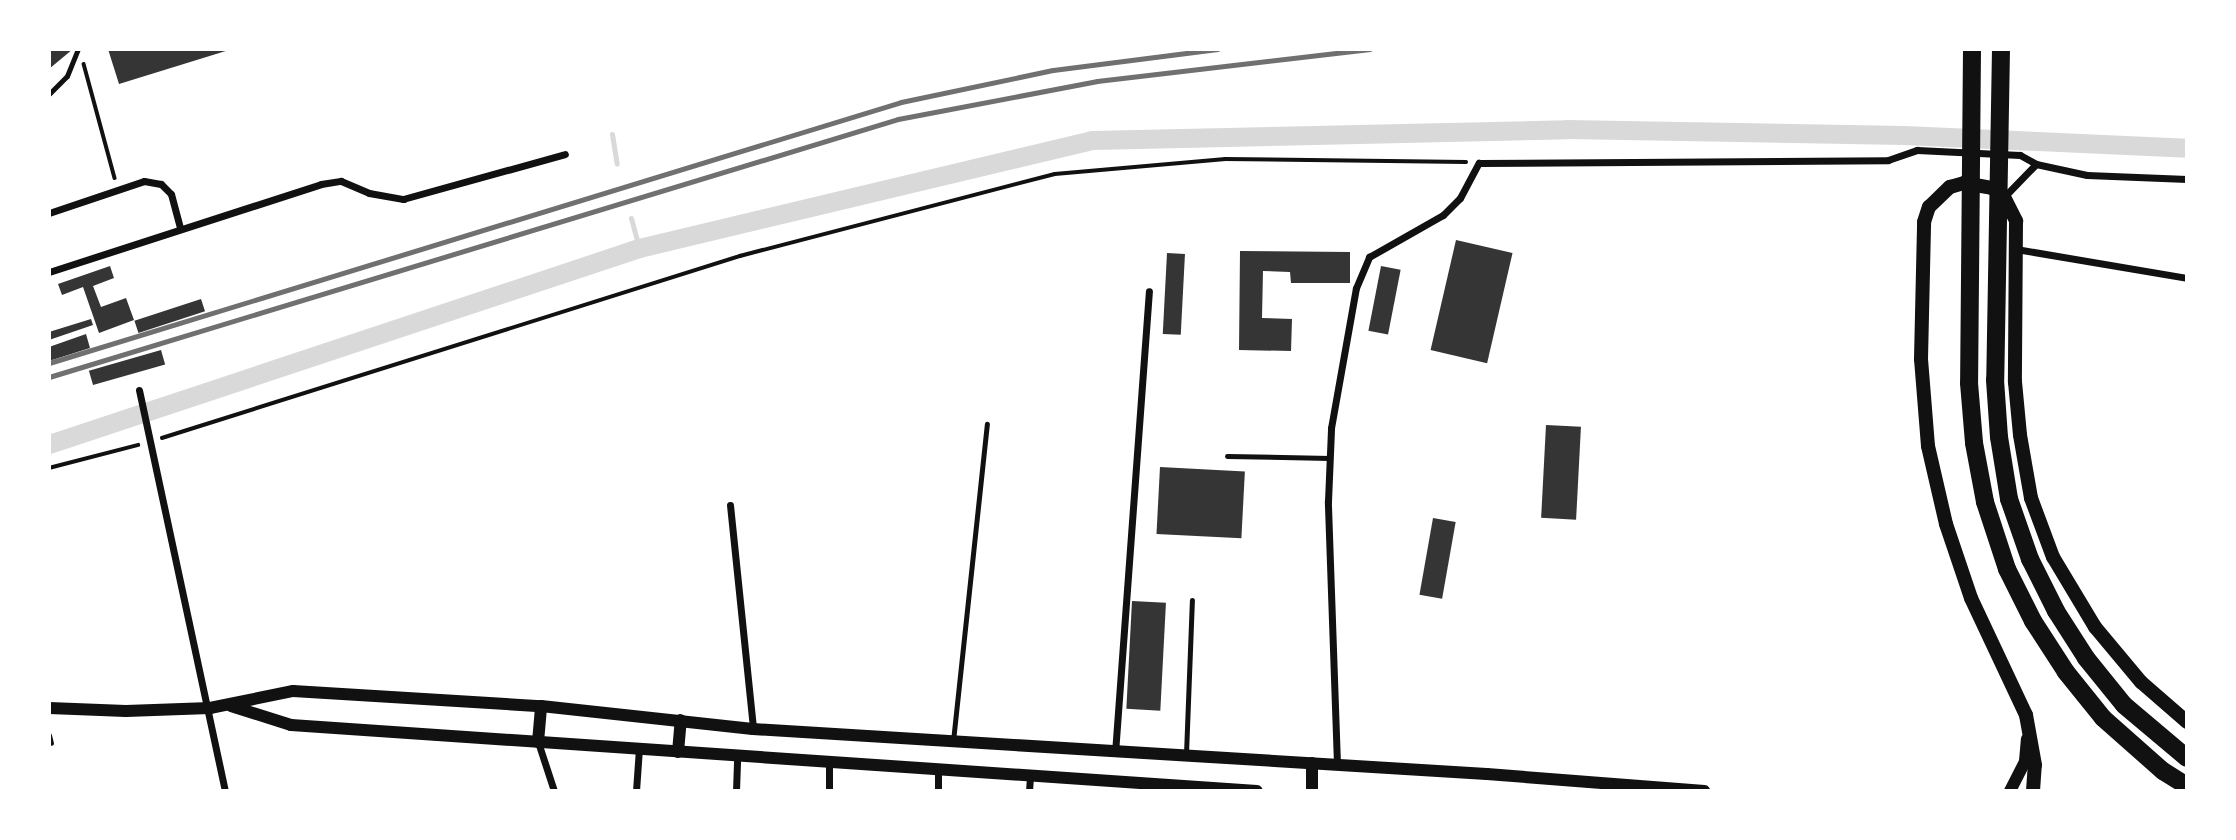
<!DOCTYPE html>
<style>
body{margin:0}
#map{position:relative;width:2236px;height:840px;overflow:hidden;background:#fff;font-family:Raleway,sans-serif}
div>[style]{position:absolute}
.stream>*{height:5px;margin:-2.5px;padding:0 2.5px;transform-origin:2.5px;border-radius:2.5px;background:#d9d9d9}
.canal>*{height:19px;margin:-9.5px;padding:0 9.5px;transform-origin:9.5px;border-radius:9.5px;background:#d9d9d9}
.building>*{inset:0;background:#353535;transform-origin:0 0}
.path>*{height:3.5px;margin:-1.75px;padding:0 1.75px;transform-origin:1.75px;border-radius:1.75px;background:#111}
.service>*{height:5px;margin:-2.5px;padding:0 2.5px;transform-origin:2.5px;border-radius:2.5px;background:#111}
.minor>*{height:7px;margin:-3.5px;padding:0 3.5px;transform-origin:3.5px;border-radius:3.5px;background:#111}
.tertiary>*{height:12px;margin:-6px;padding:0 6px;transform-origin:6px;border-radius:6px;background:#111}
.secondary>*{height:14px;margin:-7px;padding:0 7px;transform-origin:7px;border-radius:7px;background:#111}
.primary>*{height:18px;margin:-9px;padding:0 9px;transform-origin:9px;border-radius:9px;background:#111}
.rail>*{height:5px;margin:-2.5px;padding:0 2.5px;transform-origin:2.5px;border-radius:2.5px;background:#707070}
span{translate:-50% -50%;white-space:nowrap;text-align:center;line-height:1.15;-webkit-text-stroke:6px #fff;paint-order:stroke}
.frame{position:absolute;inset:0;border:51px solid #fff;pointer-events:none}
</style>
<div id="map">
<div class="stream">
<div style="left:612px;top:134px;width:30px;rotate:81deg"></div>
<div style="left:631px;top:218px;width:31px;rotate:75deg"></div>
</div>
<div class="canal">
<div style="left:49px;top:444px;width:622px;rotate:-18.38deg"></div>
<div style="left:639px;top:248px;width:466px;rotate:-13.4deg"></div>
<div style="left:1092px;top:140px;width:475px;rotate:-1.3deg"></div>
<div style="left:1567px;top:129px;width:337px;rotate:1deg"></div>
<div style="left:1904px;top:135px;width:283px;rotate:2.6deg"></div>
</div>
<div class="building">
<div style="clip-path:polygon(49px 49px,73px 49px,49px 69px)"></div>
<div style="clip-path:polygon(108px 49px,229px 49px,229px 50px,119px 84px)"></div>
<div style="left:1456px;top:240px;width:58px;height:113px;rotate:13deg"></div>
<div style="clip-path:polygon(1240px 251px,1350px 252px,1350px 283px,1291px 283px,1290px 272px,1263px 271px,1262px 318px,1292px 319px,1291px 351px,1239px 350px)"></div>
<div style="left:1167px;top:253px;width:18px;height:81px;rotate:3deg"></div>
<div style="clip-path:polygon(110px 266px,114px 278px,93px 286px,101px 307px,126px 298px,134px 320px,99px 333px,83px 287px,62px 295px,58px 284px)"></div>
<div style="left:1381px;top:266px;width:20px;height:66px;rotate:11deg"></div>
<div style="left:201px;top:299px;width:13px;height:70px;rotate:72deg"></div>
<div style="clip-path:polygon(91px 319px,93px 325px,49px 340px,49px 332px)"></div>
<div style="clip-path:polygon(86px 334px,90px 348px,49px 361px,49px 347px)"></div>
<div style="left:161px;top:350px;width:15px;height:75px;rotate:74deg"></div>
<div style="left:1546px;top:425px;width:35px;height:93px;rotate:3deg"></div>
<div style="left:1160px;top:467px;width:85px;height:67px;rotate:3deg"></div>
<div style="left:1433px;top:518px;width:23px;height:78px;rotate:10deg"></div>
<div style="left:1132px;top:601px;width:34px;height:108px;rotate:3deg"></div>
</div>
<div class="path">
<div style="left:84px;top:64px;width:118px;rotate:74.8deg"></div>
<div style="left:162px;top:438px;width:606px;rotate:-17.48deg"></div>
<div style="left:740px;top:256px;width:325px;rotate:-14.6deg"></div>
<div style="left:1055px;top:174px;width:171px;rotate:-5deg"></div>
<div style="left:1225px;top:159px;width:241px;rotate:0.7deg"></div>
<div style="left:49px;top:468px;width:92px;rotate:-14.5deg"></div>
</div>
<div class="service">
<div style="left:49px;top:94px;width:25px;rotate:-45deg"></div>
<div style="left:67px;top:76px;width:29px;rotate:-68deg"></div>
<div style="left:1227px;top:456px;width:103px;rotate:1.1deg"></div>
<div style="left:49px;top:735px;width:8px;rotate:76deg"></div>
<div style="left:953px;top:741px;width:319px;rotate:-83.9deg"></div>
<div style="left:1186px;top:754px;width:154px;rotate:-87.8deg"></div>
</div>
<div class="minor">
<div style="left:2004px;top:197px;width:46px;rotate:-45.9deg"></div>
<div style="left:49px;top:213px;width:100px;rotate:-18.6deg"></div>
<div style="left:144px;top:181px;width:17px;rotate:10deg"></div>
<div style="left:161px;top:184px;width:14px;rotate:45deg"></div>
<div style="left:171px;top:194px;width:35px;rotate:75deg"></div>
<div style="left:2016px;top:249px;width:173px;rotate:9.6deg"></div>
<div style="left:49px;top:272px;width:286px;rotate:-17.9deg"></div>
<div style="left:321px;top:184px;width:20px;rotate:-9deg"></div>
<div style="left:341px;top:181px;width:30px;rotate:23deg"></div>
<div style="left:369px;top:193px;width:35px;rotate:10deg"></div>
<div style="left:403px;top:199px;width:168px;rotate:-15.5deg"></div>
<div style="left:139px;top:390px;width:410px;rotate:77.9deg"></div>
<div style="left:730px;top:505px;width:225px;rotate:84.1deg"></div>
<div style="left:538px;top:742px;width:52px;rotate:71.9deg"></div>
<div style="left:1115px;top:753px;width:463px;rotate:-85.8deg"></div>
<div style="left:1337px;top:764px;width:263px;rotate:-92deg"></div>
<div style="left:1328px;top:501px;width:73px;rotate:-87.6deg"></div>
<div style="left:1331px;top:428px;width:142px;rotate:-79.9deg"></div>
<div style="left:1356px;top:288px;width:34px;rotate:-67deg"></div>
<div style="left:1369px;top:257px;width:85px;rotate:-29.6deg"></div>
<div style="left:1443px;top:215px;width:24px;rotate:-45deg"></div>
<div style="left:1460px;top:198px;width:40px;rotate:-62deg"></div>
<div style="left:1479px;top:163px;width:409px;rotate:-0.4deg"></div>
<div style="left:1888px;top:160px;width:31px;rotate:-19deg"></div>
<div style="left:1917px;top:150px;width:103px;rotate:2.8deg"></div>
<div style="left:2020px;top:155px;width:18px;rotate:29deg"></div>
<div style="left:2036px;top:164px;width:52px;rotate:12.2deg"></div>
<div style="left:2087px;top:175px;width:100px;rotate:2.3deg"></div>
<div style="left:636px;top:791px;width:43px;rotate:-86deg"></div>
<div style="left:736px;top:791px;width:34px;rotate:-88deg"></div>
<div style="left:829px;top:791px;width:27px;rotate:-90deg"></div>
<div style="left:938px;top:791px;width:20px;rotate:-90deg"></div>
<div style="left:1029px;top:791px;width:13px;rotate:-86deg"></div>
</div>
<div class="tertiary">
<div style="left:231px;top:706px;width:63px;rotate:17.6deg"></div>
<div style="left:291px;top:725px;width:968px;rotate:3.91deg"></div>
<div style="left:49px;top:708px;width:77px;rotate:2.2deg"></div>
<div style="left:126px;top:711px;width:84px;rotate:-2deg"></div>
<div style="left:210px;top:708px;width:85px;rotate:-11.6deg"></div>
<div style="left:293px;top:691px;width:248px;rotate:3.5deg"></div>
<div style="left:541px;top:706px;width:213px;rotate:6.2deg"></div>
<div style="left:753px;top:729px;width:735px;rotate:3.51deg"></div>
<div style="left:1487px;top:774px;width:218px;rotate:4.5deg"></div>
<div style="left:538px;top:742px;width:36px;rotate:-85deg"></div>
<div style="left:678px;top:752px;width:32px;rotate:-85deg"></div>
<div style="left:1312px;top:763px;width:28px;rotate:90deg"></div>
<div style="left:2010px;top:791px;width:34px;rotate:-63deg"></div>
<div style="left:2025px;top:761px;width:22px;rotate:-85deg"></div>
</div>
<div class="secondary">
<div style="left:2033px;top:791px;width:26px;rotate:-86deg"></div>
<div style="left:2035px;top:765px;width:51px;rotate:-100.2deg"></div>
<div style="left:2026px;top:715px;width:129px;rotate:-115.2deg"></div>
<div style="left:1971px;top:598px;width:78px;rotate:-108.7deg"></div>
<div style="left:1946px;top:524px;width:80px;rotate:-103deg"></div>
<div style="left:1928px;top:446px;width:87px;rotate:-94.6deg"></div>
<div style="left:1921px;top:359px;width:137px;rotate:-88.7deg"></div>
<div style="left:1924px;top:222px;width:16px;rotate:-72deg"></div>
<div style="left:1929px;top:207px;width:29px;rotate:-44deg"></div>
<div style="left:1950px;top:187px;width:15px;rotate:-16deg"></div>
<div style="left:1964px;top:183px;width:28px;rotate:10deg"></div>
<div style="left:1992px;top:188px;width:15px;rotate:37deg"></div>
<div style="left:2004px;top:197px;width:27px;rotate:63deg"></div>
<div style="left:2016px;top:221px;width:161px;rotate:90.4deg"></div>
<div style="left:2015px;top:382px;width:53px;rotate:84.6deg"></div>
<div style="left:2020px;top:435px;width:64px;rotate:80.1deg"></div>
<div style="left:2031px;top:498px;width:63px;rotate:69.6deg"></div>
<div style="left:2053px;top:557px;width:82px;rotate:59deg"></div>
<div style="left:2095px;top:627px;width:72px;rotate:50.1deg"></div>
<div style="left:2141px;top:682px;width:61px;rotate:41deg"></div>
</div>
<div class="primary">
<div style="left:1972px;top:49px;width:334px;rotate:90.5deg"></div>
<div style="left:1969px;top:383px;width:60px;rotate:85.2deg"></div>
<div style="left:1974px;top:443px;width:60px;rotate:79.4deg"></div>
<div style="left:1985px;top:502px;width:71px;rotate:71.8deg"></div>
<div style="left:2007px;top:569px;width:58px;rotate:63.4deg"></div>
<div style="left:2033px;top:621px;width:61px;rotate:57.1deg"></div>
<div style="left:2066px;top:672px;width:59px;rotate:51.2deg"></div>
<div style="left:2103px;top:718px;width:80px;rotate:41.5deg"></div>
<div style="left:2163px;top:771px;width:28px;rotate:32deg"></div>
<div style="left:2001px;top:49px;width:331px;rotate:91deg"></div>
<div style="left:1995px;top:380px;width:57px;rotate:86deg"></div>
<div style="left:1999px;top:437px;width:63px;rotate:80.8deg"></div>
<div style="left:2009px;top:499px;width:64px;rotate:70.7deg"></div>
<div style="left:2030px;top:559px;width:58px;rotate:63.4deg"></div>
<div style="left:2056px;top:611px;width:56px;rotate:57.4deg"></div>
<div style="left:2086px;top:658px;width:60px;rotate:51deg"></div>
<div style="left:2124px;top:705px;width:82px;rotate:40.1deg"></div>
</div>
<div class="rail">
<div style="left:49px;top:363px;width:891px;rotate:-17.03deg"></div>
<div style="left:901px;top:102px;width:155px;rotate:-11.9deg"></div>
<div style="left:1053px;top:70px;width:166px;rotate:-7.3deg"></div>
<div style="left:49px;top:377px;width:887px;rotate:-16.9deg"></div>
<div style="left:898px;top:119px;width:203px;rotate:-10.8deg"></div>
<div style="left:1097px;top:81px;width:275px;rotate:-6.7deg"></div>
</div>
<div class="frame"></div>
</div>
